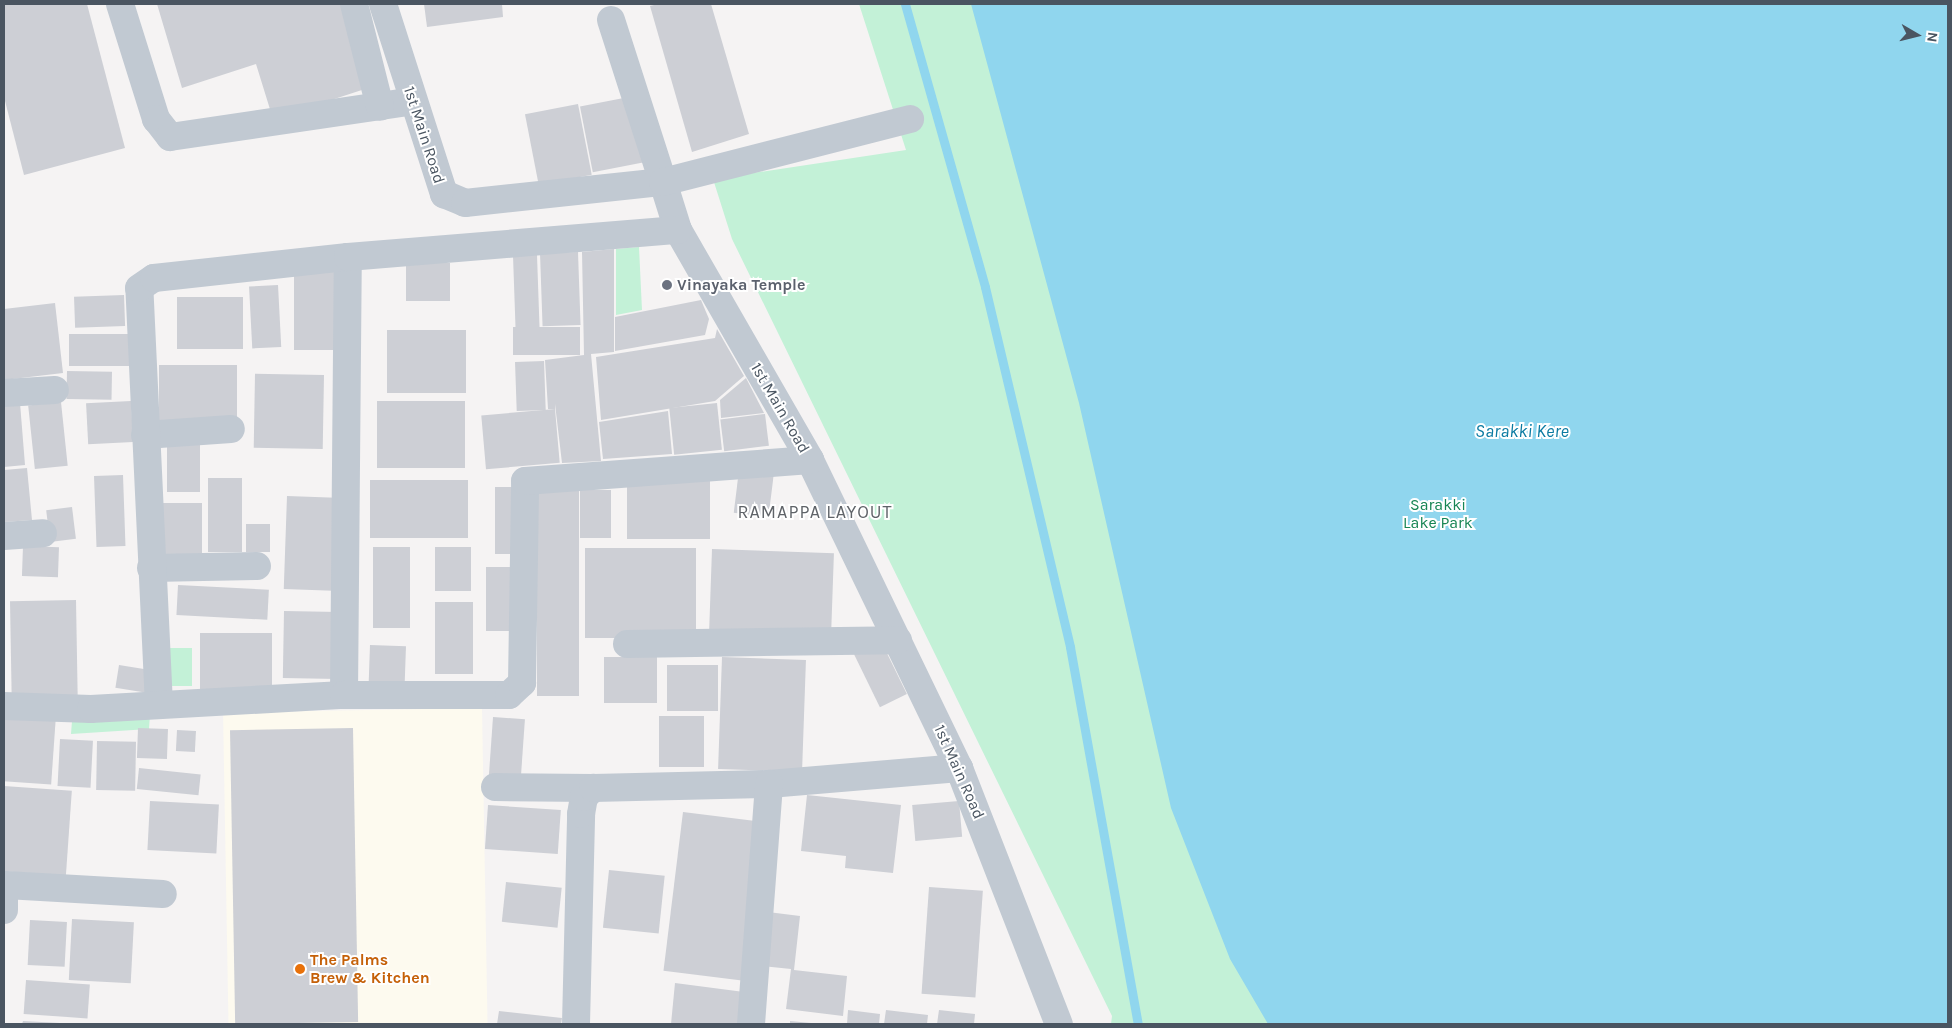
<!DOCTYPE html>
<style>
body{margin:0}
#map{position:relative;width:1952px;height:1028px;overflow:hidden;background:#f5f3f3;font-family:Karla,sans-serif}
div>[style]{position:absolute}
.commercial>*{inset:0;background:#fdfaef;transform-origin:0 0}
.green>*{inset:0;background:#c3f1d7;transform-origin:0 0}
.water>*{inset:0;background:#90d6ee}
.stream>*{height:9px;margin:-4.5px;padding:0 4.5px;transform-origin:4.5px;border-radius:4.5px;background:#90d6ee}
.building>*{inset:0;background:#cdcfd5;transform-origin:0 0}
.street>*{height:28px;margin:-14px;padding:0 14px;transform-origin:14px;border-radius:14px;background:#c1c9d2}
.dots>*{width:14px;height:14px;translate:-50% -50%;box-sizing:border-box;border:2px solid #fff;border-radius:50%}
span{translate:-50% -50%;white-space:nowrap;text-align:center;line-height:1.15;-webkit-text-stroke:4px #fff;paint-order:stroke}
.street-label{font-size:16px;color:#4a5561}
.worship-label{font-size:16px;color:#5b616d;font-weight:700}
.left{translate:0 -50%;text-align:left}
.park-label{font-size:16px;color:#178554}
.food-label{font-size:16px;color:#c56008;font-weight:700}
.water-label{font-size:18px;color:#0c7ba2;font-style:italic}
.neighbourhood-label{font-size:18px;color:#5f6368;letter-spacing:1px}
.frame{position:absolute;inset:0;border:5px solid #4a5561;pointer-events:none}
.north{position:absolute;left:1892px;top:10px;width:50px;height:50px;-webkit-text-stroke:4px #fff;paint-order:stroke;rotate:98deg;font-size:14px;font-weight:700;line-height:20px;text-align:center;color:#4a5561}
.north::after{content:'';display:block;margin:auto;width:18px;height:22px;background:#4a5561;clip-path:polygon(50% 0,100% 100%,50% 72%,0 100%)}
</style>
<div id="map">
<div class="commercial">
<div style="left:482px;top:708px;width:316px;height:259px;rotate:89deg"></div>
</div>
<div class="green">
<div style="clip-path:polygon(859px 4px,1948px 4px,1948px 1024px,1111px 1024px,1112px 1016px,732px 239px,713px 179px,906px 150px)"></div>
<div style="clip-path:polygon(639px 247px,642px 310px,616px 315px,616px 249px)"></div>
<div style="left:192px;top:648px;width:38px;height:24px;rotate:90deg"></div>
<div style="clip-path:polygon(150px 714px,149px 729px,71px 734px,72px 721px)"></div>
</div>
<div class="water">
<div style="clip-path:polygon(971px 4px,1948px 4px,1948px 1024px,1268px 1024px,1230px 959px,1171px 808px,1079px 403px)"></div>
</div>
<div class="stream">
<div style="left:905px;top:4px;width:294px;rotate:74.2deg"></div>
<div style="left:985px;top:287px;width:370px;rotate:76.7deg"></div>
<div style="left:1070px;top:647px;width:383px;rotate:79.8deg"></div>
</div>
<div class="building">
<div style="clip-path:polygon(4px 4px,87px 4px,125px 148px,24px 175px,4px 97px)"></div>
<div style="clip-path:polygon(157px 4px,347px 4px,368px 88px,273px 119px,256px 64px,182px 88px)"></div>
<div style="clip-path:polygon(424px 4px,502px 4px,503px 17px,427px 27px)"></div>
<div style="clip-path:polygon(658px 4px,711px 4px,749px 134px,692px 152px,650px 6px)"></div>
<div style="left:634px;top:96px;width:67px;height:55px;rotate:79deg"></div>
<div style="left:578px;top:104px;width:72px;height:54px;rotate:79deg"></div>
<div style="clip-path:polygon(614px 249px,614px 352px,591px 354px,601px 461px,562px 463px,555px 404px,555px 409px,548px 409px,545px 360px,584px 355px,582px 252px)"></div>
<div style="left:578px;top:252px;width:73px;height:38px;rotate:88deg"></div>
<div style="left:537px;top:255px;width:73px;height:24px;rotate:88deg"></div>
<div style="left:406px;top:263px;width:44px;height:38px"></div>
<div style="left:294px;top:272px;width:44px;height:78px"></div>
<div style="left:278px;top:285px;width:62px;height:29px;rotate:87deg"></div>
<div style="left:124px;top:295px;width:31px;height:50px;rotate:88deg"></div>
<div style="left:177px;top:297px;width:66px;height:52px"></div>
<div style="clip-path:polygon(701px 300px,709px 319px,705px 335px,615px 351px,615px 317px)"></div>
<div style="clip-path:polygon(55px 303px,63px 373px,4px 380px,4px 309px)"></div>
<div style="left:580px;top:327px;width:28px;height:67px;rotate:90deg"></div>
<div style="clip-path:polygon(717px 329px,744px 376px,715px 401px,601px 420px,596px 357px,715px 338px)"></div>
<div style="left:387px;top:330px;width:79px;height:63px"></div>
<div style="left:129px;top:334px;width:32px;height:60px;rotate:90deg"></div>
<div style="left:544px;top:361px;width:49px;height:29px;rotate:88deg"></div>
<div style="left:159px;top:365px;width:78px;height:60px"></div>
<div style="left:67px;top:371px;width:45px;height:28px;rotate:1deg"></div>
<div style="left:324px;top:375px;width:74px;height:69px;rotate:91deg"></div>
<div style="clip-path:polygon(746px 378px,764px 413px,721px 418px,720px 400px)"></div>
<div style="left:131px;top:401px;width:41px;height:45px;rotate:87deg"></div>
<div style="left:377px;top:401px;width:88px;height:67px"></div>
<div style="left:61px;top:402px;width:64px;height:33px;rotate:84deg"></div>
<div style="clip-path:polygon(20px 403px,25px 465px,4px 467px,4px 405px)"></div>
<div style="left:717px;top:403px;width:47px;height:48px;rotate:84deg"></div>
<div style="left:555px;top:409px;width:54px;height:74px;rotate:85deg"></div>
<div style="clip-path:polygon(668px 411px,672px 454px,603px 459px,599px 422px)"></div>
<div style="left:765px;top:414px;width:32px;height:45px;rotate:83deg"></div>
<div style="left:167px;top:440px;width:33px;height:52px"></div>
<div style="clip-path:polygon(27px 468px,32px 520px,4px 522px,4px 470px)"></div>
<div style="left:739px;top:470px;width:35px;height:43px;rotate:7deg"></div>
<div style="left:123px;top:475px;width:71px;height:29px;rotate:88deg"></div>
<div style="left:208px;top:478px;width:34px;height:74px"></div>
<div style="left:627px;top:479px;width:83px;height:60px"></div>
<div style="left:468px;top:480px;width:58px;height:98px;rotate:90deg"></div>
<div style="left:537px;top:483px;width:42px;height:213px"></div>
<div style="left:495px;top:487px;width:21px;height:67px"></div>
<div style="left:580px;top:490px;width:31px;height:48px"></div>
<div style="left:287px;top:496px;width:49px;height:93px;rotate:2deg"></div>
<div style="left:202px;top:503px;width:54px;height:47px;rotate:90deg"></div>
<div style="left:72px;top:507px;width:32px;height:26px;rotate:83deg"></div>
<div style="left:246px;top:524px;width:24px;height:28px"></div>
<div style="left:23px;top:546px;width:36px;height:30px;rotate:2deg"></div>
<div style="left:373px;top:547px;width:37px;height:81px"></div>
<div style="left:435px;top:547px;width:36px;height:44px"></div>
<div style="left:696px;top:548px;width:90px;height:111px;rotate:90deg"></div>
<div style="left:712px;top:549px;width:122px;height:81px;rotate:2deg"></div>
<div style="left:519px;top:567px;width:64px;height:33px;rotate:90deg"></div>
<div style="left:178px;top:585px;width:91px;height:30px;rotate:3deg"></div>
<div style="left:76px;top:600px;width:99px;height:66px;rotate:89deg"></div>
<div style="left:473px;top:602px;width:72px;height:38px;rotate:90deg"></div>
<div style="left:284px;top:611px;width:55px;height:67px;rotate:1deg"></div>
<div style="left:200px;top:633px;width:72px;height:58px"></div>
<div style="left:881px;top:641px;width:59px;height:30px;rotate:64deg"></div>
<div style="left:370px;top:645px;width:36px;height:37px;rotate:2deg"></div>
<div style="left:604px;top:657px;width:53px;height:46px"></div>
<div style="left:722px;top:657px;width:84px;height:112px;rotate:2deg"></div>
<div style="left:119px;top:665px;width:33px;height:23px;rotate:9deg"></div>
<div style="left:667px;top:665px;width:51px;height:46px"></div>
<div style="left:4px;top:713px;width:52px;height:68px;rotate:4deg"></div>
<div style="left:659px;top:716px;width:45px;height:51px"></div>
<div style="left:493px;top:717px;width:32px;height:61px;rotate:4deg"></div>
<div style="left:138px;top:728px;width:30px;height:30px;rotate:2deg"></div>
<div style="left:353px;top:728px;width:294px;height:123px;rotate:89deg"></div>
<div style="left:177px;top:730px;width:19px;height:21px;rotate:3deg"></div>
<div style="left:60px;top:739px;width:33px;height:47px;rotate:3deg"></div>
<div style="left:97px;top:741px;width:39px;height:49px;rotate:1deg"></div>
<div style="left:139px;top:768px;width:62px;height:21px;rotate:6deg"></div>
<div style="left:4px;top:786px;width:68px;height:85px;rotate:4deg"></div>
<div style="clip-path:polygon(807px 795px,901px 805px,893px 873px,845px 868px,846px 856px,801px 851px)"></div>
<div style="left:150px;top:801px;width:69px;height:49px;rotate:3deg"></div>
<div style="left:959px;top:801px;width:36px;height:47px;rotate:85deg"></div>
<div style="left:488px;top:805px;width:73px;height:44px;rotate:4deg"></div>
<div style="left:683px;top:812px;width:79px;height:160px;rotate:7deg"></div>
<div style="left:609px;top:870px;width:56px;height:58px;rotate:6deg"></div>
<div style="left:506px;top:882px;width:56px;height:40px;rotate:6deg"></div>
<div style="left:929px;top:887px;width:54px;height:107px;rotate:4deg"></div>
<div style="clip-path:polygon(768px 912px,800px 916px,794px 970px,847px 976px,843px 1016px,786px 1009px,791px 969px,761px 966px)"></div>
<div style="left:72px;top:919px;width:62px;height:61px;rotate:3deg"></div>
<div style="left:30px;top:920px;width:37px;height:45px;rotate:3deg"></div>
<div style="left:26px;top:980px;width:64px;height:34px;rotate:4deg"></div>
<div style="clip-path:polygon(675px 983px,744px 992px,740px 1024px,671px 1024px)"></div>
<div style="clip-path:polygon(848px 1010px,880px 1014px,879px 1024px,847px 1024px)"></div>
<div style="clip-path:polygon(886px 1010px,928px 1015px,927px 1024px,884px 1024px)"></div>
<div style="clip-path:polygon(939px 1010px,975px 1014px,974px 1024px,937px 1024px)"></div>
<div style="clip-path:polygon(499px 1011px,562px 1018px,561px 1024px,497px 1024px)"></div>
<div style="clip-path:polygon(23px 1021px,60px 1023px,59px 1024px,22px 1024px)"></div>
<div style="clip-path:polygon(790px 1021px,811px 1023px,811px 1024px,790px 1024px)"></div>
</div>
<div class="street">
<div style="left:120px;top:4px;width:121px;rotate:72.6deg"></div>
<div style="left:156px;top:119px;width:23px;rotate:52deg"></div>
<div style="left:170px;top:137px;width:246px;rotate:-8.4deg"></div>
<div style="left:354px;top:4px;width:106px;rotate:75.8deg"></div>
<div style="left:383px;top:4px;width:200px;rotate:72.2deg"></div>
<div style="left:444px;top:194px;width:23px;rotate:23deg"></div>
<div style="left:465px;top:203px;width:199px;rotate:-6.1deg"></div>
<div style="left:663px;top:182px;width:50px;rotate:72.6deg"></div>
<div style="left:678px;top:230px;width:265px;rotate:60.1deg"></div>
<div style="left:810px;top:460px;width:342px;rotate:64.2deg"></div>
<div style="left:959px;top:768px;width:275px;rotate:68.7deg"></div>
<div style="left:611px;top:20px;width:170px;rotate:72.2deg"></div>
<div style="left:663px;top:182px;width:255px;rotate:-14.3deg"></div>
<div style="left:4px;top:393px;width:51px;rotate:-3.4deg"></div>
<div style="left:145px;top:435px;width:86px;rotate:-4deg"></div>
<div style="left:4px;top:536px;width:39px;rotate:-4deg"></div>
<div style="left:151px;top:568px;width:106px;rotate:-1.1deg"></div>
<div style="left:627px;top:644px;width:271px;rotate:-0.8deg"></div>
<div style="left:344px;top:695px;width:438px;rotate:-89.5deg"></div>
<div style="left:159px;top:705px;width:417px;rotate:-92.7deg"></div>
<div style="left:139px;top:288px;width:18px;rotate:-34deg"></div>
<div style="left:154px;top:278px;width:195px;rotate:-6.2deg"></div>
<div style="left:348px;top:257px;width:331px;rotate:-4.7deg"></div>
<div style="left:4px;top:706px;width:87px;rotate:2deg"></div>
<div style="left:91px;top:709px;width:253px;rotate:-3.2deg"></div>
<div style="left:344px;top:695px;width:165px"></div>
<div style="left:509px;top:695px;width:18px;rotate:-43deg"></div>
<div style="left:522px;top:683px;width:202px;rotate:-89.1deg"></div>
<div style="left:525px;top:481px;width:286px;rotate:-4.2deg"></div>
<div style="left:495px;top:787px;width:98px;rotate:0.6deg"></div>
<div style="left:4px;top:885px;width:25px;rotate:90deg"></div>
<div style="left:6px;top:885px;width:157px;rotate:3.3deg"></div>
<div style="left:576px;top:1024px;width:210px;rotate:-88.6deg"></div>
<div style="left:581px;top:814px;width:17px;rotate:-80deg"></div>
<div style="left:584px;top:797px;width:13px;rotate:-45deg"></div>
<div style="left:593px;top:788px;width:176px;rotate:-1.3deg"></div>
<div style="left:769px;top:784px;width:191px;rotate:-4.8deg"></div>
<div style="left:751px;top:1024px;width:241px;rotate:-85.7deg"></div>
</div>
<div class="dots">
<div style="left:667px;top:285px;background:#6b7280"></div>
<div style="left:300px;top:969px;background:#e8710a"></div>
</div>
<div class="street-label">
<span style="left:424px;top:135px;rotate:72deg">1st Main Road</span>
<span style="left:780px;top:408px;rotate:60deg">1st Main Road</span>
<span style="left:959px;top:772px;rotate:66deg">1st Main Road</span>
</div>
<div class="worship-label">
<span class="left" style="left:677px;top:285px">Vinayaka Temple</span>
</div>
<div class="park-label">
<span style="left:1438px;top:514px">Sarakki<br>Lake Park</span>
</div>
<div class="food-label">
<span class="left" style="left:310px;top:969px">The Palms<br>Brew &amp; Kitchen</span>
</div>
<div class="water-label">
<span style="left:1522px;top:431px">Sarakki Kere</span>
</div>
<div class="neighbourhood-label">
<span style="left:815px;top:512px">RAMAPPA LAYOUT</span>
</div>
<div class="frame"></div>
<div class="north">N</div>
</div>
